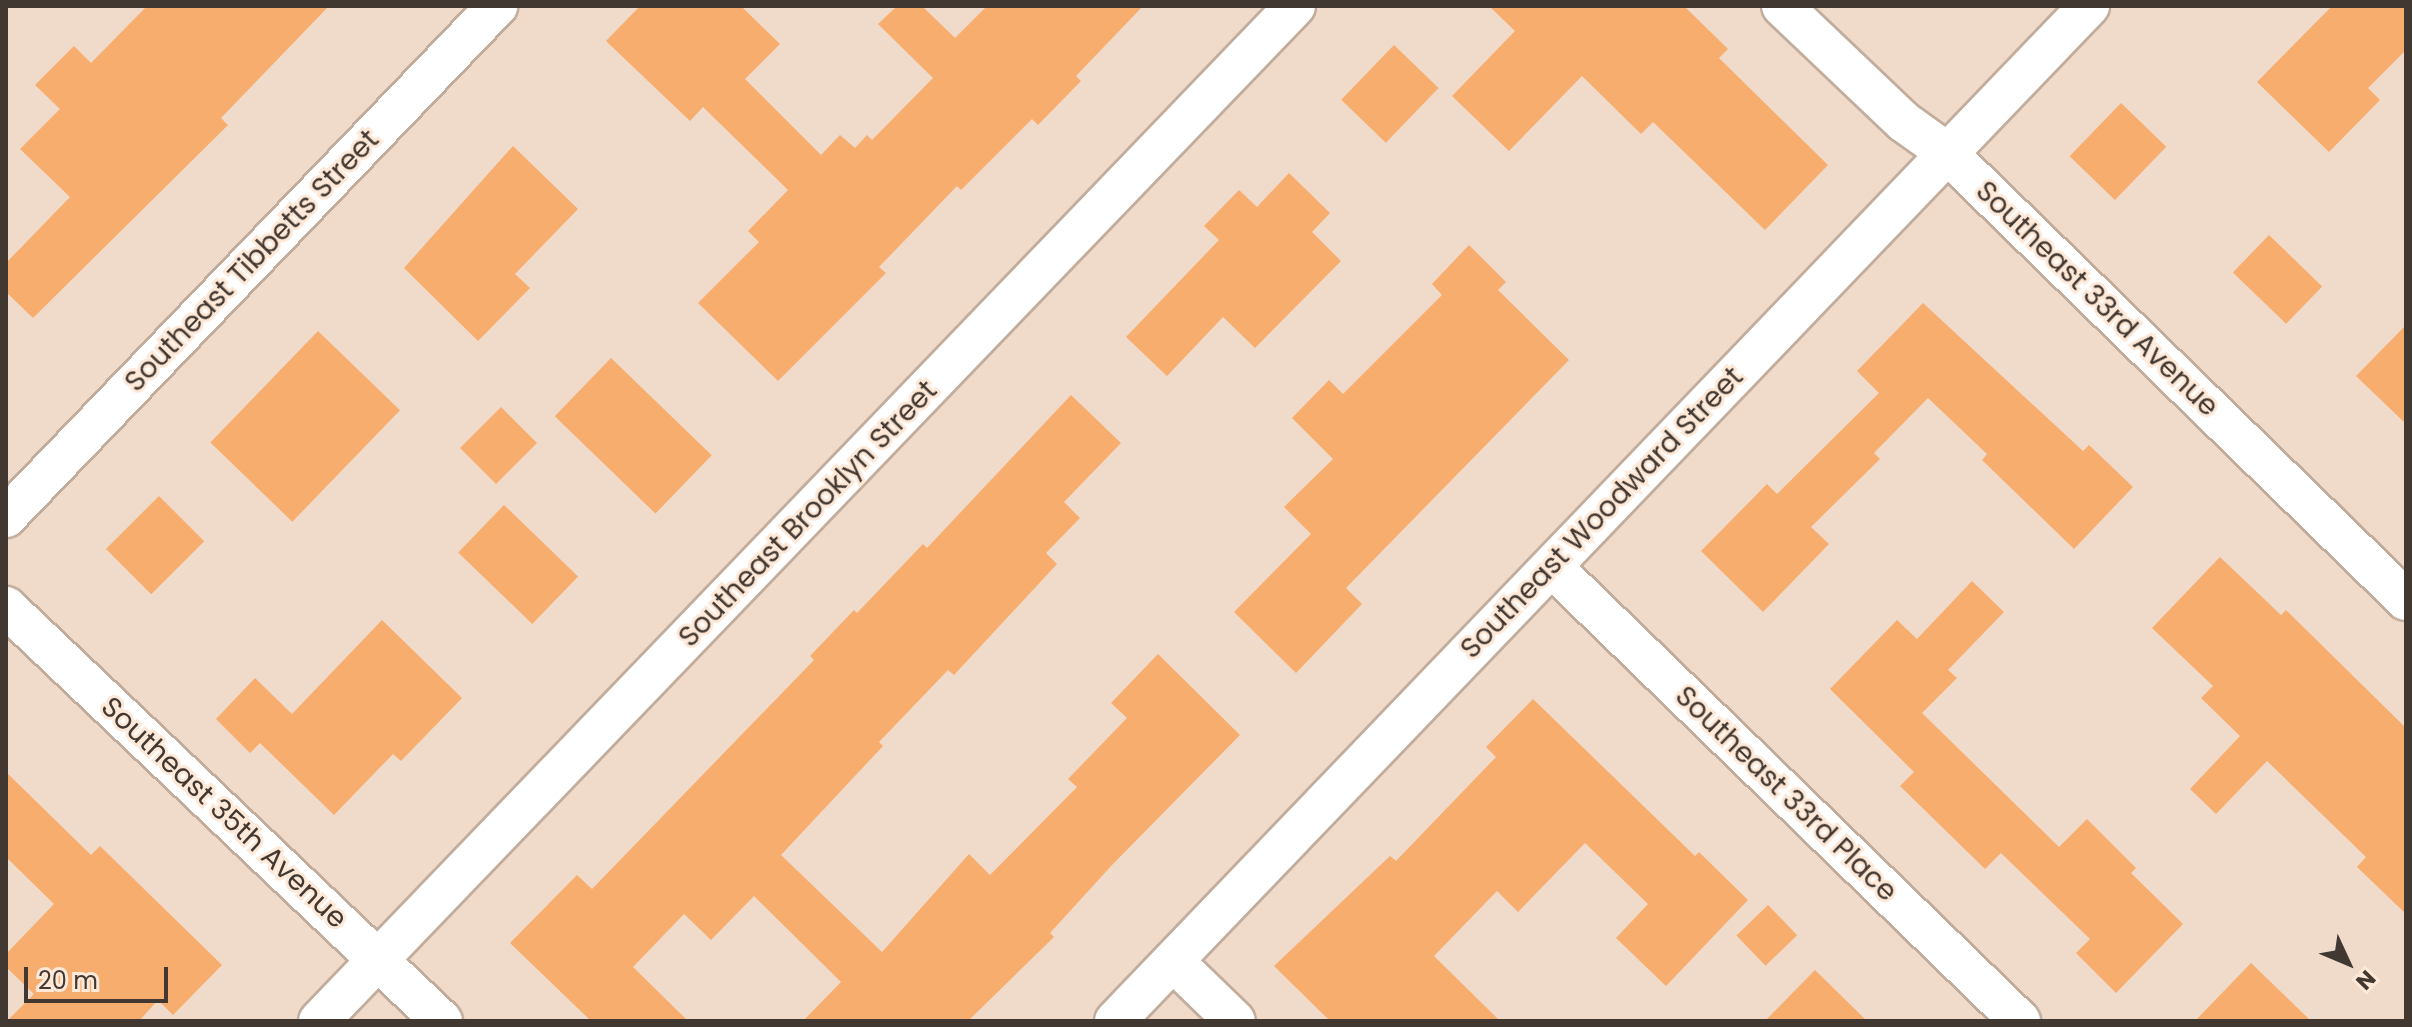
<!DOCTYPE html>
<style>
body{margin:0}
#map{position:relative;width:2412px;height:1027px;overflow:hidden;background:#f0dbca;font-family:Poppins,sans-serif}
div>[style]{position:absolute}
.building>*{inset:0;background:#f7ad6d;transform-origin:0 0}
.roads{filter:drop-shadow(2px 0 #c2ad9d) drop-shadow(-2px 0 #c2ad9d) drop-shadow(0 2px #c2ad9d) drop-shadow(0 -2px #c2ad9d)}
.street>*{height:40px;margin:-20px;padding:0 20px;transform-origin:20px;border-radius:20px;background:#fff}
span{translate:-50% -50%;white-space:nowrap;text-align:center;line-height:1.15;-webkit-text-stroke:6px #fee8d7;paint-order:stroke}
.street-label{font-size:28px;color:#413832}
.frame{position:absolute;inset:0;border:8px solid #413832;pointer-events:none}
.north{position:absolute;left:2308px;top:923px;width:80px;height:80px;-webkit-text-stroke:6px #fee8d7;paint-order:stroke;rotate:134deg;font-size:22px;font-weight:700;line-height:32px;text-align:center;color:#413832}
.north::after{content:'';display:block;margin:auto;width:28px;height:36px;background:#413832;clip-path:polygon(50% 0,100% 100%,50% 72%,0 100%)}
.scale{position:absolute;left:24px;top:967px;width:144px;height:36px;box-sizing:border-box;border:4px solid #413832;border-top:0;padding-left:10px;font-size:24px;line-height:28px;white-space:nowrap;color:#413832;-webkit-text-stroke:6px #fee8d7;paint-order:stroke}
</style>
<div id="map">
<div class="building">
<div style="clip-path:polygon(147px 6px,329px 6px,221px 118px,228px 125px,33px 318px,6px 292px,6px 263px,70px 197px,20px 149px,60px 109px,35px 85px,74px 46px,91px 63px)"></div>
<div style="clip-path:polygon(640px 6px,741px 6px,780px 44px,745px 79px,821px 155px,840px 135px,855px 148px,867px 135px,872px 140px,933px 78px,878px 24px,897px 6px,922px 6px,955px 38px,987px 6px,1143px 6px,1076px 76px,1081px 81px,1038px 125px,1032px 119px,961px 190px,957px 186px,879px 267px,886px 273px,778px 381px,698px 303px,759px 242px,748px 231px,788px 190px,703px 107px,690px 121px,606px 41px)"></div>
<div style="clip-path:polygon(1489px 6px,1684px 6px,1728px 49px,1719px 58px,1828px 165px,1765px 230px,1653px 122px,1641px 134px,1582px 76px,1509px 151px,1452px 96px,1515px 31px)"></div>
<div style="clip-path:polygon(2332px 6px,2406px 6px,2406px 50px,2368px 88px,2380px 100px,2329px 152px,2257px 82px)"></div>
<div style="left:1394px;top:45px;width:62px;height:76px;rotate:44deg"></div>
<div style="left:2121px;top:103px;width:63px;height:74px;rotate:44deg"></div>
<div style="clip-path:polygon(513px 146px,578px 209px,515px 274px,530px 288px,478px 341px,404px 268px)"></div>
<div style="clip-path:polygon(1289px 173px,1330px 213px,1312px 232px,1341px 261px,1255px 348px,1223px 317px,1167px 376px,1126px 337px,1219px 240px,1204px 226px,1239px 190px,1257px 207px)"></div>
<div style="left:2269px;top:235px;width:74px;height:52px;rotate:44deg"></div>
<div style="clip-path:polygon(1469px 245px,1506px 282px,1498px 290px,1569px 360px,1346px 588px,1362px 604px,1296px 673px,1234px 612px,1311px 534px,1284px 507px,1333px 459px,1292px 418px,1329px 380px,1343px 394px,1442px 295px,1432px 284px)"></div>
<div style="clip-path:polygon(1923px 303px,2083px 451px,2089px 445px,2133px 487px,2074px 549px,1982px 460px,1987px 454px,1928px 398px,1874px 453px,1880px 459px,1811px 527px,1829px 544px,1763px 612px,1701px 551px,1767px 484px,1777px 494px,1879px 393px,1857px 371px)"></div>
<div style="clip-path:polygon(2406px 325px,2406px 424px,2356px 376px)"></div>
<div style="left:318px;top:331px;width:114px;height:155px;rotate:44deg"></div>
<div style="left:611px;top:358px;width:140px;height:81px;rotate:44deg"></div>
<div style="clip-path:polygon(1071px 395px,1121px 443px,1064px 502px,1080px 518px,1046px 553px,1057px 564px,954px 675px,948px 670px,879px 742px,883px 746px,781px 855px,882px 952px,969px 854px,990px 875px,1077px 787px,1068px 779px,1127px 718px,1111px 703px,1158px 654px,1240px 735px,1112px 865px,1050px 933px,1054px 937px,968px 1021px,803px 1021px,841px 982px,754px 896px,711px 940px,684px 914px,633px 967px,688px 1021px,591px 1021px,510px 943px,577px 875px,592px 889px,814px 660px,810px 656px,854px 610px,857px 613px,923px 544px,927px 548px)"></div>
<div style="left:501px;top:407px;width:51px;height:58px;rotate:45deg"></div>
<div style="left:159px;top:496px;width:64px;height:75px;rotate:45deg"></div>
<div style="left:504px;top:505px;width:103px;height:66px;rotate:44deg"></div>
<div style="clip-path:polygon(2220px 557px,2281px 615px,2286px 610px,2406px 728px,2406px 914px,2357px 867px,2366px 857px,2267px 761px,2216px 814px,2190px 789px,2240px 736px,2201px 698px,2213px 686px,2152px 628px)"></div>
<div style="clip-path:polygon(1972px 581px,2004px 612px,1948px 670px,1957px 678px,1922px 713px,2059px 847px,2087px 819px,2136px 868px,2131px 873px,2183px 924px,2116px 993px,2076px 953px,2090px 939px,2001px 853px,1985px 869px,1900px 786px,1914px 772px,1830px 689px,1897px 620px,1917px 639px)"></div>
<div style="clip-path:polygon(382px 620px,462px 698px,401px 761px,393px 754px,334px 815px,260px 743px,250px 753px,216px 719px,255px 678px,292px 714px)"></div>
<div style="clip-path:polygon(1533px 699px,1695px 856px,1699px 852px,1748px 900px,1666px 986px,1616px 938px,1648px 904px,1585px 843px,1518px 912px,1497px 891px,1434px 956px,1500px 1021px,1330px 1021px,1274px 966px,1390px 856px,1396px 861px,1496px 757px,1486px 747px)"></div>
<div style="clip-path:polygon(6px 772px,91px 855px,100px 846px,222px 965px,173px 1015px,158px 1000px,139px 1021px,7px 1021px,34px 994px,6px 967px,6px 954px,54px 904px,6px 857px)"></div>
<div style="left:1768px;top:905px;width:42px;height:44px;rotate:46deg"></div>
<div style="clip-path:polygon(2251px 963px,2311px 1021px,2195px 1021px)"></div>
<div style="clip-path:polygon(1815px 970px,1867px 1021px,1765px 1021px)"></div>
</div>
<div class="roads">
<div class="street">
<div style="left:1782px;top:6px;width:168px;rotate:43.6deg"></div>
<div style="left:1904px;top:122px;width:52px;rotate:35.5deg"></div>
<div style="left:1946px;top:152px;width:642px;rotate:44.24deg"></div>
<div style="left:6px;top:517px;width:709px;rotate:-46.14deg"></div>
<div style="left:1552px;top:567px;width:652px;rotate:44.13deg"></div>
<div style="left:6px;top:607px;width:601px;rotate:43.52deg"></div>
<div style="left:1173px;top:961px;width:86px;rotate:44.1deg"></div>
<div style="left:319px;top:1021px;width:1408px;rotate:-46.12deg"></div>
<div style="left:1115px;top:1021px;width:1407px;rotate:-46.18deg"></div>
</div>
</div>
<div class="street-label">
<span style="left:252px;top:261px;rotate:-46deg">Southeast Tibbetts Street</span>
<span style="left:2097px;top:299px;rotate:44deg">Southeast 33rd Avenue</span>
<span style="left:1602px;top:513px;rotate:-46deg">Southeast Woodward Street</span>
<span style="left:808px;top:514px;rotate:-46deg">Southeast Brooklyn Street</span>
<span style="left:1786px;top:794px;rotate:44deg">Southeast 33rd Place</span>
<span style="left:224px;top:813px;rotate:43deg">Southeast 35th Avenue</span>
</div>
<div class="frame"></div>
<div class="north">N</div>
<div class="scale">20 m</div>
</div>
